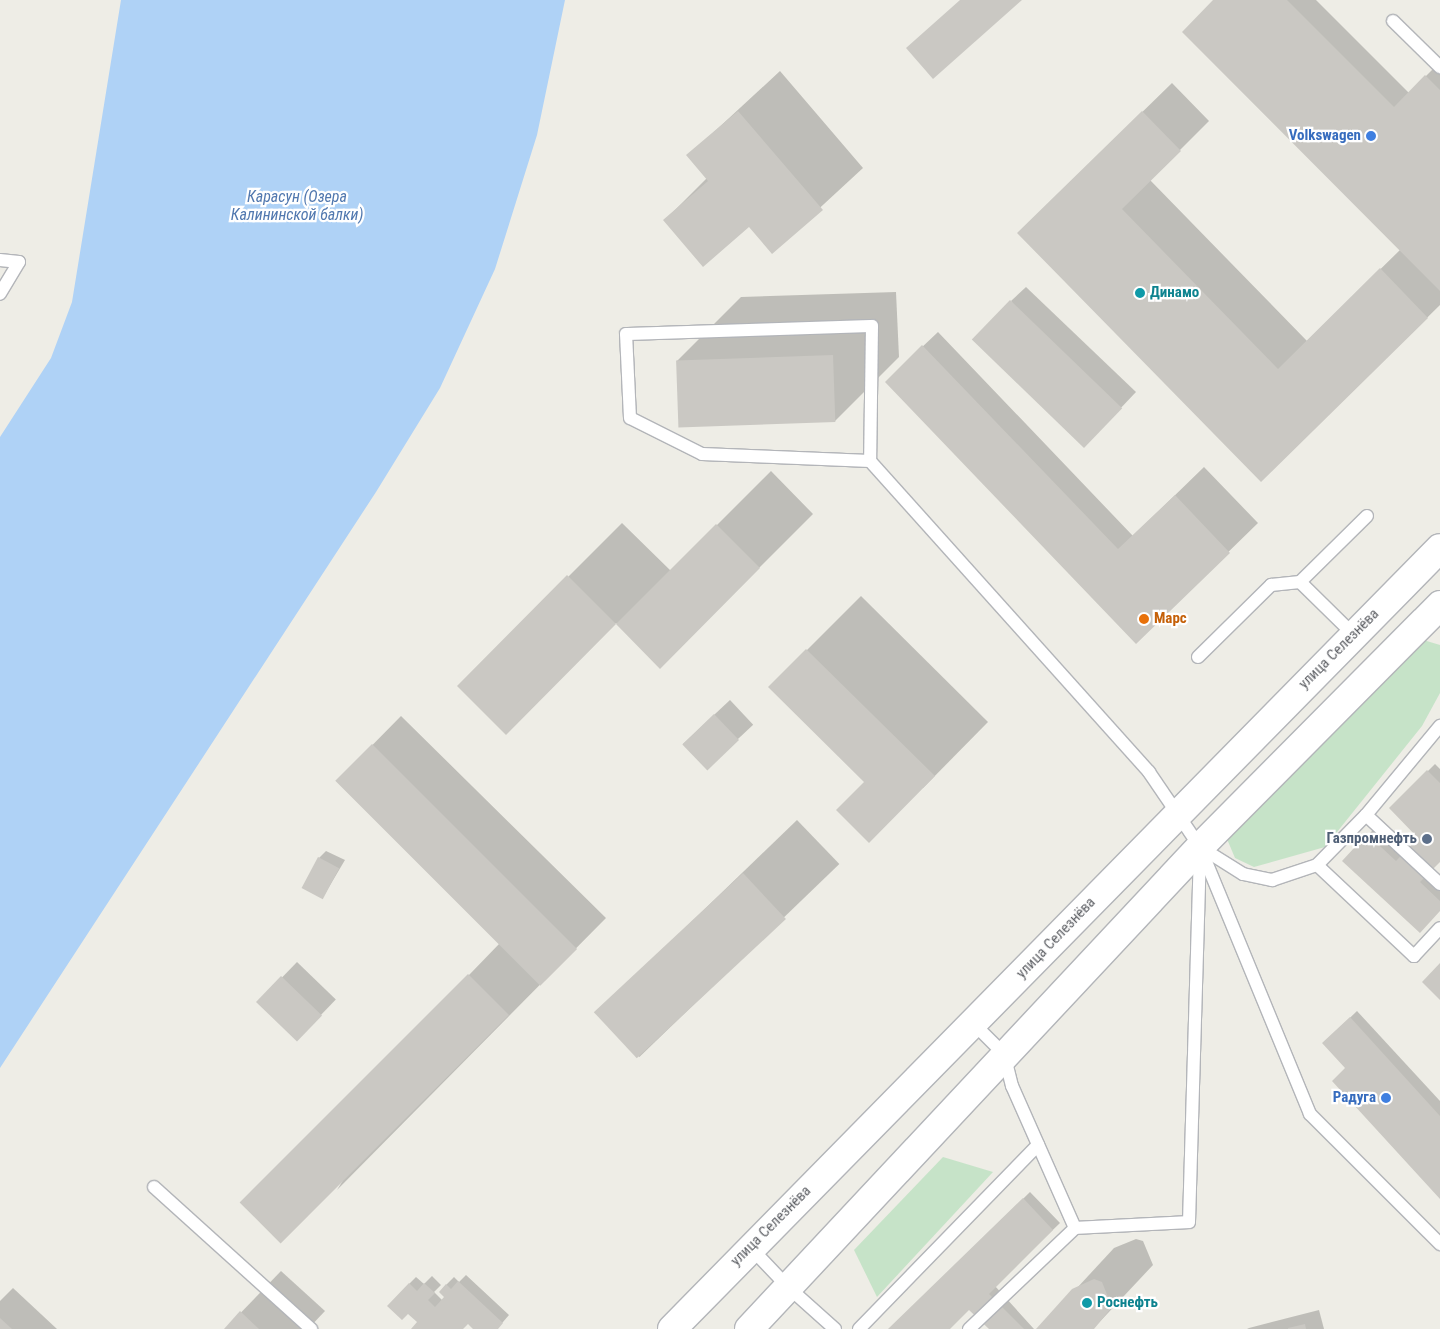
<!DOCTYPE html>
<meta charset="utf-8">
<style>
body{margin:0}
#map{position:relative;width:1440px;height:1329px;overflow:hidden;background:#eeede6;font-family:"Roboto Condensed",sans-serif}
div>[style]{position:absolute}
.green>*{inset:0;background:#c6e3c8}
.water>*{inset:0;background:#afd2f6}
.shadow>*{inset:0;background:#0003;transform-origin:0 0}
.building>*{inset:0;background:#cac8c3;transform-origin:0 0}
.roads{filter:drop-shadow(1px 0 #b3b5b9) drop-shadow(-1px 0 #b3b5b9) drop-shadow(0 1px #b3b5b9) drop-shadow(0 -1px #b3b5b9)}
.lane>*{height:12px;margin:-6px;padding:0 6px;transform-origin:6px;border-radius:6px;background:#fff}
.secondary>*{height:28px;margin:-14px;padding:0 14px;transform-origin:14px;border-radius:14px;background:#fff}
.dots>*{width:14px;height:14px;translate:-50% -50%;box-sizing:border-box;border:2px solid #fff;border-radius:50%}
span{translate:-50% -50%;white-space:nowrap;text-align:center;line-height:1.15;-webkit-text-stroke:4.5px #fff;paint-order:stroke}
.shop-label{font-size:15px;color:#366cbe;font-weight:700}
.right{translate:-100% -50%;text-align:right}
.culture-label{font-size:15px;color:#0d838f;font-weight:700}
.left{translate:0 -50%;text-align:left}
.food-label{font-size:15px;color:#c56008;font-weight:700}
.street-label{font-size:15px;color:#5e6065}
.service-label{font-size:15px;color:#4e5e75;font-weight:700}
.water-label{font-size:16px;color:#5178af;font-style:italic}
</style>
<div id="map">
<div class="green">
<div style="clip-path:polygon(1420px 639px,1440px 645px,1440px 693px,1422px 726px,1325px 847px,1254px 867px,1235px 858px,1227px 839px)"></div>
<div style="clip-path:polygon(943px 1157px,993px 1172px,877px 1297px,854px 1250px)"></div>
</div>
<div class="water">
<div style="clip-path:polygon(121px 0,565px 0,537px 135px,495px 269px,440px 388px,376px 492px,0 1068px,0 437px,51px 358px,72px 302px)"></div>
</div>
<div class="shadow">
<div style="clip-path:polygon(1215px 0,1316px 0,1409px 93px,1440px 62px,1440px 305px,1261px 481px,1048px 204px,1172px 83px,1209px 121px,1150px 180px,1307px 341px,1401px 249px)"></div>
<div style="clip-path:polygon(780px 71px,863px 168px,772px 252px,749px 225px,665px 220px,707px 178px,688px 156px)"></div>
<div style="clip-path:polygon(1026px 287px,1136px 392px,1099px 431px,1011px 301px)"></div>
<div style="clip-path:polygon(896px 292px,899px 357px,835px 421px,677px 361px,741px 297px)"></div>
<div style="clip-path:polygon(938px 332px,1133px 536px,1204px 467px,1258px 523px,1136px 642px,901px 367px)"></div>
<div style="clip-path:polygon(771px 471px,813px 514px,660px 667px,616px 623px,506px 733px,459px 686px,622px 523px,671px 571px)"></div>
<div style="clip-path:polygon(861px 596px,988px 722px,923px 788px,770px 687px)"></div>
<div style="left:730px;top:700px;width:34px;height:64px;rotate:47deg"></div>
<div style="clip-path:polygon(401px 716px,606px 918px,337px 1190px,469px 975px,500px 943px,337px 781px)"></div>
<div style="clip-path:polygon(1435px 764px,1440px 769px,1440px 861px,1426px 874px,1440px 887px,1440px 910px,1368px 835px,1375px 828px,1403px 855px,1419px 838px,1391px 808px)"></div>
<div style="left:797px;top:820px;width:61px;height:278px;rotate:46deg"></div>
<div style="clip-path:polygon(326px 851px,345px 860px,323px 897px,319px 858px)"></div>
<div style="left:297px;top:962px;width:54px;height:56px;rotate:44deg"></div>
<div style="clip-path:polygon(1357px 1011px,1440px 1101px,1440px 1197px,1347px 1068px,1331px 1036px)"></div>
<div style="clip-path:polygon(1030px 1192px,1060px 1223px,995px 1286px,1034px 1329px,990px 1329px,969px 1308px,948px 1329px,890px 1329px)"></div>
<div style="clip-path:polygon(1136px 1239px,1143px 1241px,1153px 1265px,1093px 1329px,1039px 1329px,1114px 1248px)"></div>
<div style="clip-path:polygon(281px 1271px,325px 1311px,308px 1329px,225px 1329px)"></div>
<div style="clip-path:polygon(466px 1275px,509px 1315px,497px 1329px,475px 1329px,468px 1323px,462px 1329px,412px 1329px,419px 1322px,409px 1284px,416px 1277px,424px 1284px,432px 1276px,441px 1285px,434px 1292px,442px 1300px,446px 1297px,440px 1292px,447px 1284px,454px 1277px,459px 1282px)"></div>
<div style="clip-path:polygon(13px 1288px,57px 1329px,0 1329px,0 1301px)"></div>
<div style="clip-path:polygon(1319px 1310px,1324px 1329px,1247px 1329px,1249px 1328px)"></div>
</div>
<div class="building">
<div style="clip-path:polygon(960px 0,1022px 0,933px 79px,906px 48px)"></div>
<div style="clip-path:polygon(1213px 0,1287px 0,1394px 107px,1425px 75px,1440px 90px,1440px 291px,1182px 32px)"></div>
<div style="clip-path:polygon(738px 111px,823px 210px,772px 254px,749px 227px,703px 267px,663px 220px,708px 181px,686px 155px)"></div>
<div style="clip-path:polygon(1142px 111px,1181px 151px,1122px 209px,1278px 369px,1380px 268px,1428px 318px,1261px 482px,1017px 233px)"></div>
<div style="left:1010px;top:300px;width:156px;height:55px;rotate:44deg"></div>
<div style="clip-path:polygon(922px 345px,1118px 549px,1175px 495px,1230px 553px,1136px 644px,885px 382px)"></div>
<div style="left:833px;top:355px;width:67px;height:157px;rotate:88deg"></div>
<div style="clip-path:polygon(716px 524px,760px 568px,660px 669px,616px 624px,506px 735px,457px 686px,567px 575px,616px 624px)"></div>
<div style="clip-path:polygon(806px 649px,935px 776px,869px 843px,836px 810px,864px 782px,768px 687px)"></div>
<div style="left:714px;top:714px;width:36px;height:44px;rotate:46deg"></div>
<div style="left:372px;top:744px;width:290px;height:52px;rotate:45deg"></div>
<div style="clip-path:polygon(1427px 770px,1440px 783px,1440px 862px,1420px 882px,1440px 901px,1440px 911px,1420px 933px,1342px 861px,1367px 834px,1396px 861px,1418px 838px,1389px 808px)"></div>
<div style="left:318px;top:857px;width:24px;height:35px;rotate:28deg"></div>
<div style="left:743px;top:873px;width:63px;height:204px;rotate:47deg"></div>
<div style="clip-path:polygon(1440px 963px,1440px 1000px,1422px 982px)"></div>
<div style="left:468px;top:974px;width:58px;height:323px;rotate:45deg"></div>
<div style="left:281px;top:976px;width:57px;height:36px;rotate:44deg"></div>
<div style="clip-path:polygon(1350px 1017px,1440px 1116px,1440px 1199px,1332px 1081px,1345px 1068px,1322px 1043px)"></div>
<div style="clip-path:polygon(1023px 1198px,1053px 1230px,989px 1294px,1024px 1329px,989px 1329px,969px 1310px,950px 1329px,888px 1329px)"></div>
<div style="clip-path:polygon(1094px 1279px,1102px 1282px,1112px 1307px,1094px 1329px,1036px 1329px,1072px 1289px)"></div>
<div style="clip-path:polygon(458px 1281px,503px 1323px,498px 1329px,473px 1329px,468px 1324px,463px 1329px,411px 1329px,417px 1322px,408px 1314px,402px 1320px,387px 1306px,409px 1283px,417px 1291px,424px 1283px,435px 1293px,428px 1300px,435px 1307px,444px 1297px,439px 1292px,446px 1284px,451px 1289px)"></div>
<div style="clip-path:polygon(240px 1311px,259px 1329px,224px 1329px)"></div>
<div style="clip-path:polygon(0 1318px,12px 1329px,0 1329px)"></div>
<div style="clip-path:polygon(1305px 1324px,1306px 1329px,1288px 1329px,1288px 1328px)"></div>
</div>
<div class="roads">
<div class="lane">
<div style="left:1393px;top:21px;width:66px;rotate:44.4deg"></div>
<div style="left:0;top:260px;width:19px;rotate:6deg"></div>
<div style="left:19px;top:262px;width:37px;rotate:121deg"></div>
<div style="left:870px;top:461px;width:168px;rotate:-177.6deg"></div>
<div style="left:702px;top:454px;width:80px;rotate:-153.4deg"></div>
<div style="left:630px;top:418px;width:84px;rotate:-92.7deg"></div>
<div style="left:626px;top:334px;width:246px;rotate:-1.9deg"></div>
<div style="left:872px;top:326px;width:135px;rotate:90.8deg"></div>
<div style="left:870px;top:461px;width:418px;rotate:48.1deg"></div>
<div style="left:1149px;top:772px;width:91px;rotate:55.8deg"></div>
<div style="left:1200px;top:847px;width:289px;rotate:67.6deg"></div>
<div style="left:1310px;top:1114px;width:184px;rotate:45deg"></div>
<div style="left:1353px;top:634px;width:74px;rotate:-135.5deg"></div>
<div style="left:1300px;top:582px;width:94px;rotate:-44.6deg"></div>
<div style="left:1198px;top:657px;width:103px;rotate:-44.6deg"></div>
<div style="left:1271px;top:585px;width:29px;rotate:-6deg"></div>
<div style="left:1366px;top:815px;width:101px;rotate:43deg"></div>
<div style="left:1200px;top:847px;width:51px;rotate:32.1deg"></div>
<div style="left:1243px;top:874px;width:30px;rotate:12deg"></div>
<div style="left:1272px;top:880px;width:47px;rotate:-18.4deg"></div>
<div style="left:1317px;top:865px;width:70px;rotate:-45.6deg"></div>
<div style="left:1366px;top:815px;width:116px;rotate:-50.3deg"></div>
<div style="left:1317px;top:865px;width:133px;rotate:43.2deg"></div>
<div style="left:1414px;top:956px;width:38px;rotate:-47deg"></div>
<div style="left:154px;top:1187px;width:212px;rotate:42.1deg"></div>
<div style="left:1075px;top:1228px;width:114px;rotate:-3deg"></div>
<div style="left:1189px;top:1222px;width:370px;rotate:-88.3deg"></div>
<div style="left:750px;top:1247px;width:55px;rotate:46.5deg"></div>
<div style="left:788px;top:1287px;width:63px;rotate:41.8deg"></div>
<div style="left:859px;top:1329px;width:257px;rotate:-45.8deg"></div>
<div style="left:969px;top:1329px;width:146px;rotate:-43.6deg"></div>
<div style="left:1075px;top:1228px;width:155px;rotate:-113.9deg"></div>
<div style="left:1012px;top:1086px;width:33px;rotate:-104deg"></div>
<div style="left:1004px;top:1054px;width:44px;rotate:-135deg"></div>
</div>
<div class="secondary">
<div style="left:672px;top:1329px;width:1095px;rotate:-45.48deg"></div>
<div style="left:749px;top:1329px;width:660px;rotate:-46.9deg"></div>
<div style="left:1200px;top:847px;width:341px;rotate:-45.2deg"></div>
</div>
</div>
<div class="dots">
<div style="left:1371px;top:136px;background:#3f7fe0"></div>
<div style="left:1140px;top:293px;background:#0f9aa8"></div>
<div style="left:1144px;top:619px;background:#e8710a"></div>
<div style="left:1427px;top:839px;background:#5c6f8a"></div>
<div style="left:1386px;top:1098px;background:#3f7fe0"></div>
<div style="left:1087px;top:1303px;background:#0f9aa8"></div>
</div>
<div class="shop-label">
<span class="right" style="left:1361px;top:136px">Volkswagen</span>
<span class="right" style="left:1376px;top:1098px">Радуга</span>
</div>
<div class="culture-label">
<span class="left" style="left:1150px;top:293px">Динамо</span>
<span class="left" style="left:1097px;top:1303px">Роснефть</span>
</div>
<div class="food-label">
<span class="left" style="left:1154px;top:619px">Марс</span>
</div>
<div class="street-label">
<span style="left:1339px;top:649px;rotate:-45deg">улица Селезнёва</span>
<span style="left:1056px;top:938px;rotate:-46deg">улица Селезнёва</span>
<span style="left:771px;top:1226px;rotate:-45deg">улица Селезнёва</span>
</div>
<div class="service-label">
<span class="right" style="left:1417px;top:839px">Газпромнефть</span>
</div>
<div class="water-label">
<span style="left:297px;top:206px">Карасун (Озера<br>Калининской балки)</span>
</div>
</div>
